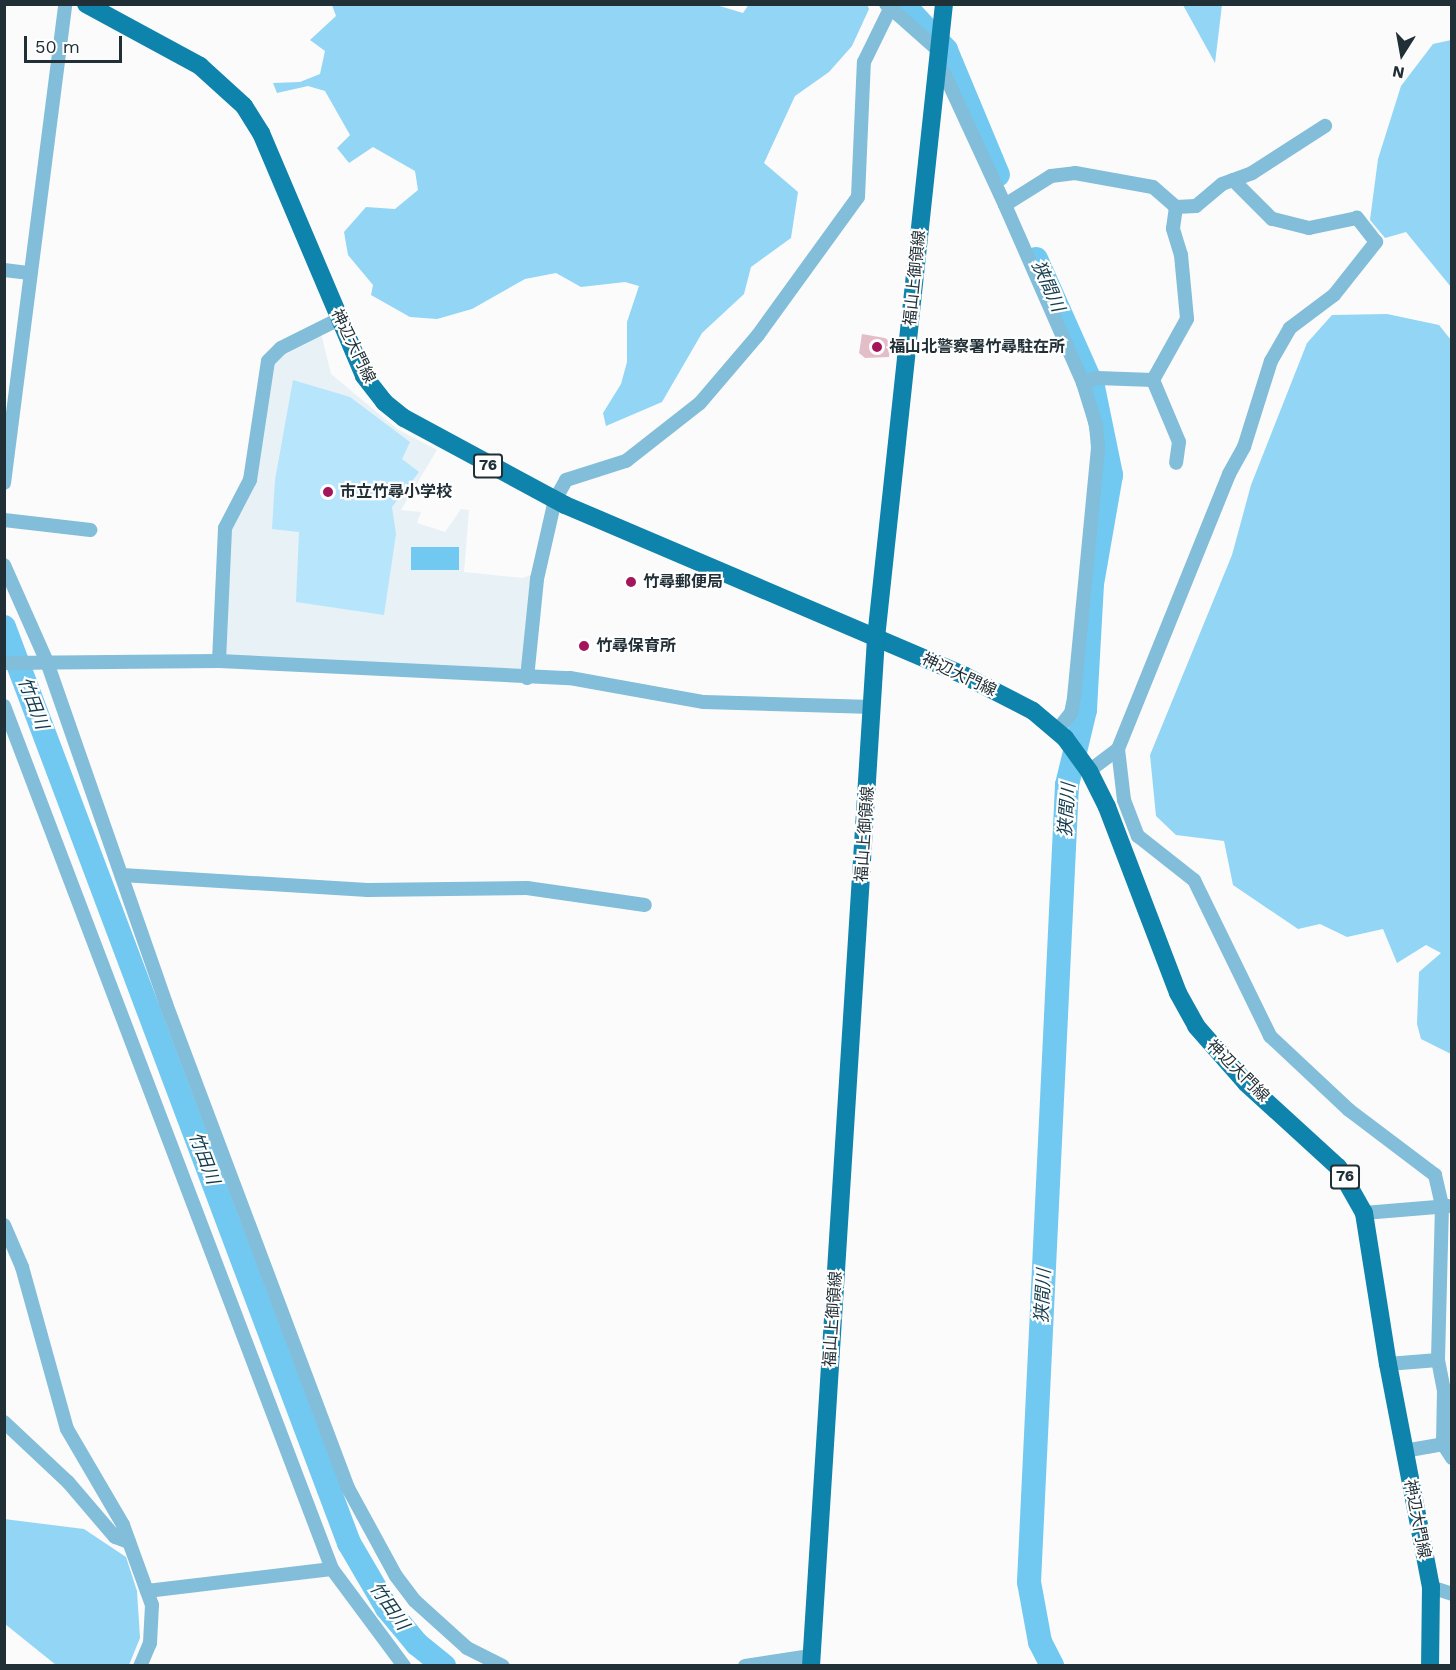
<!DOCTYPE html>
<meta charset="utf-8">
<style>
body{margin:0}
#map{position:relative;width:1456px;height:1670px;overflow:hidden;background:#fbfbfb;font-family:"Work Sans","Noto Sans JP",sans-serif}
div>[style]{position:absolute}
.built>*{inset:0;background:#e8f1f5}
.green>*{inset:0;background:#b7e5fc}
.forest>*{inset:0;background:#92d5f5}
.water>*{inset:0;background:#71c9f1;transform-origin:0 0}
.river>*{height:24px;margin:-12px;padding:0 12px;transform-origin:12px;border-radius:12px;background:#71c9f1}
.building>*{inset:0;background:#e3bec8}
.minor>*{height:14px;margin:-7px;padding:0 7px;transform-origin:7px;border-radius:7px;background:#82bdd9}
.major>*{height:18px;margin:-9px;padding:0 9px;transform-origin:9px;border-radius:9px;background:#0e83ac}
.dots>*{width:16px;height:16px;translate:-50% -50%;box-sizing:border-box;border:3px solid #fff;border-radius:50%}
span{translate:-50% -50%;white-space:nowrap;text-align:center;line-height:1.15;-webkit-text-stroke:4.5px #fff;paint-order:stroke}
.shield-label span{padding:2px 4px;background:#fff;border:2px solid;border-radius:4px;-webkit-text-stroke-width:0}
.shield-label{font-size:15px;color:#212f36;font-weight:700}
.street-label{font-size:16px;color:#212f36}
.poi-label{font-size:16px;color:#212f36;font-weight:700}
.left{translate:0 -50%;text-align:left}
.water-label{font-size:18px;color:#143c4d;font-style:italic}
.frame{position:absolute;inset:0;border:6px solid #212f36;pointer-events:none}
.north{position:absolute;left:1372px;top:24px;width:60px;height:60px;-webkit-text-stroke:4px #fff;paint-order:stroke;rotate:191deg;font-size:16px;font-weight:700;line-height:24px;text-align:center;color:#212f36}
.north::after{content:'';display:block;margin:auto;width:21px;height:27px;background:#212f36;clip-path:polygon(50% 0,100% 100%,50% 72%,0 100%)}
.scale{position:absolute;left:24px;top:36px;width:98px;height:27px;box-sizing:border-box;border:3px solid #212f36;border-top:0;padding-left:8px;font-size:18px;line-height:21px;white-space:nowrap;color:#212f36;-webkit-text-stroke:4px #fff;paint-order:stroke}
</style>
<div id="map">
<div class="built">
<div style="clip-path:polygon(321px 333px,331px 374px,397px 429px,437px 450px,401px 510px,421px 512px,417px 523px,445px 532px,461px 509px,469px 510px,464px 572px,522px 578px,534px 574px,525px 663px,515px 674px,231px 659px,225px 653px,228px 527px,255px 476px,271px 367px,281px 353px)"></div>
</div>
<div class="green">
<div style="clip-path:polygon(293px 380px,350px 397px,410px 442px,402px 459px,419px 472px,392px 507px,396px 534px,384px 615px,296px 602px,299px 532px,272px 529px,275px 480px)"></div>
</div>
<div class="forest">
<div style="clip-path:polygon(713px 4px,743px 13px,749px 4px,867px 4px,869px 9px,852px 46px,829px 72px,795px 96px,764px 163px,798px 192px,791px 238px,751px 267px,744px 294px,702px 333px,662px 402px,606px 426px,603px 413px,621px 384px,627px 362px,627px 322px,639px 286px,625px 282px,581px 287px,556px 273px,525px 279px,472px 309px,437px 319px,410px 317px,371px 295px,373px 285px,348px 255px,344px 232px,366px 207px,395px 209px,418px 190px,415px 171px,373px 147px,349px 163px,337px 148px,350px 135px,325px 91px,308px 86px,277px 93px,273px 83px,300px 82px,320px 74px,325px 51px,310px 40px,336px 16px,332px 5px)"></div>
<div style="clip-path:polygon(1183px 5px,1222px 5px,1215px 63px)"></div>
<div style="clip-path:polygon(1451px 40px,1452px 40px,1451px 287px,1406px 232px,1385px 238px,1370px 220px,1378px 159px,1401px 86px,1433px 44px)"></div>
<div style="clip-path:polygon(1387px 314px,1439px 325px,1451px 340px,1451px 1054px,1421px 1039px,1417px 1024px,1419px 972px,1441px 953px,1426px 945px,1397px 963px,1383px 929px,1347px 937px,1320px 924px,1298px 929px,1233px 885px,1224px 841px,1176px 835px,1156px 816px,1150px 755px,1232px 555px,1251px 485px,1307px 343px,1332px 315px)"></div>
<div style="clip-path:polygon(4px 1519px,84px 1529px,126px 1557px,137px 1591px,140px 1638px,129px 1665px,56px 1665px,5px 1624px)"></div>
</div>
<div class="water">
<div style="left:411px;top:547px;width:48px;height:23px"></div>
</div>
<div class="river">
<div style="left:903px;top:4px;width:63px;rotate:46.9deg"></div>
<div style="left:946px;top:50px;width:135px;rotate:67.4deg"></div>
<div style="left:1036px;top:259px;width:140px;rotate:66deg"></div>
<div style="left:1093px;top:387px;width:90px;rotate:78.4deg"></div>
<div style="left:1111px;top:475px;width:111px;rotate:99.9deg"></div>
<div style="left:1092px;top:584px;width:126px;rotate:93.2deg"></div>
<div style="left:1085px;top:710px;width:77px;rotate:103.5deg"></div>
<div style="left:1067px;top:785px;width:798px;rotate:92.73deg"></div>
<div style="left:1029px;top:1582px;width:61px;rotate:79.6deg"></div>
<div style="left:1040px;top:1642px;width:27px;rotate:63deg"></div>
<div style="left:4px;top:627px;width:979px;rotate:69.36deg"></div>
<div style="left:349px;top:1543px;width:75px;rotate:59.7deg"></div>
<div style="left:387px;top:1608px;width:47px;rotate:50.2deg"></div>
<div style="left:417px;top:1644px;width:35px;rotate:39deg"></div>
</div>
<div class="building">
<div style="clip-path:polygon(862px 334px,885px 338px,891px 342px,889px 357px,865px 358px,859px 353px)"></div>
</div>
<div class="minor">
<div style="left:886px;top:4px;width:71px;rotate:41.6deg"></div>
<div style="left:937px;top:69px;width:8px;rotate:30deg"></div>
<div style="left:944px;top:73px;width:145px;rotate:65.2deg"></div>
<div style="left:1005px;top:205px;width:194px;rotate:66.3deg"></div>
<div style="left:1083px;top:383px;width:44px;rotate:72.8deg"></div>
<div style="left:1096px;top:425px;width:23px;rotate:85deg"></div>
<div style="left:1098px;top:448px;width:251px;rotate:95.5deg"></div>
<div style="left:1074px;top:698px;width:15px;rotate:101deg"></div>
<div style="left:1071px;top:713px;width:22px;rotate:129deg"></div>
<div style="left:1005px;top:205px;width:54px;rotate:-32.2deg"></div>
<div style="left:1051px;top:176px;width:24px;rotate:-7deg"></div>
<div style="left:1075px;top:173px;width:79px;rotate:10.2deg"></div>
<div style="left:1153px;top:187px;width:30px;rotate:41deg"></div>
<div style="left:1176px;top:207px;width:22px;rotate:98deg"></div>
<div style="left:1173px;top:229px;width:27px;rotate:73deg"></div>
<div style="left:1181px;top:255px;width:64px;rotate:84.6deg"></div>
<div style="left:1187px;top:319px;width:70px;rotate:119.1deg"></div>
<div style="left:1153px;top:380px;width:56px;rotate:-178deg"></div>
<div style="left:1097px;top:378px;width:15px;rotate:160deg"></div>
<div style="left:1176px;top:207px;width:20px;rotate:-3deg"></div>
<div style="left:1196px;top:206px;width:34px;rotate:-40deg"></div>
<div style="left:1222px;top:184px;width:32px;rotate:-20deg"></div>
<div style="left:1252px;top:173px;width:87px;rotate:-32.8deg"></div>
<div style="left:4px;top:270px;width:24px;rotate:7deg"></div>
<div style="left:1153px;top:380px;width:67px;rotate:67.2deg"></div>
<div style="left:1179px;top:442px;width:21px;rotate:98deg"></div>
<div style="left:4px;top:483px;width:483px;rotate:-82.7deg"></div>
<div style="left:4px;top:520px;width:87px;rotate:6.6deg"></div>
<div style="left:4px;top:565px;width:106px;rotate:66.1deg"></div>
<div style="left:47px;top:662px;width:362px;rotate:70.8deg"></div>
<div style="left:166px;top:1004px;width:517px;rotate:69.39deg"></div>
<div style="left:348px;top:1488px;width:100px;rotate:61.4deg"></div>
<div style="left:396px;top:1576px;width:31px;rotate:53deg"></div>
<div style="left:415px;top:1601px;width:70px;rotate:42.1deg"></div>
<div style="left:467px;top:1648px;width:40px;rotate:26.6deg"></div>
<div style="left:219px;top:661px;width:133px;rotate:-87.4deg"></div>
<div style="left:225px;top:528px;width:54px;rotate:-62.5deg"></div>
<div style="left:250px;top:480px;width:120px;rotate:-81.4deg"></div>
<div style="left:268px;top:361px;width:18px;rotate:-45deg"></div>
<div style="left:281px;top:348px;width:65px;rotate:-26.6deg"></div>
<div style="left:4px;top:663px;width:215px;rotate:-0.5deg"></div>
<div style="left:219px;top:661px;width:351px;rotate:2.8deg"></div>
<div style="left:570px;top:678px;width:136px;rotate:10.2deg"></div>
<div style="left:704px;top:702px;width:169px;rotate:1.7deg"></div>
<div style="left:527px;top:678px;width:100px;rotate:-84.2deg"></div>
<div style="left:537px;top:579px;width:81px;rotate:-77.2deg"></div>
<div style="left:555px;top:500px;width:23px;rotate:-61deg"></div>
<div style="left:566px;top:480px;width:63px;rotate:-17.6deg"></div>
<div style="left:626px;top:461px;width:94px;rotate:-38.1deg"></div>
<div style="left:700px;top:403px;width:89px;rotate:-49.5deg"></div>
<div style="left:758px;top:335px;width:170px;rotate:-54.1deg"></div>
<div style="left:858px;top:197px;width:135px;rotate:-87.5deg"></div>
<div style="left:864px;top:62px;width:59px;rotate:-63.9deg"></div>
<div style="left:4px;top:706px;width:923px;rotate:69.19deg"></div>
<div style="left:332px;top:1569px;width:121px;rotate:53.4deg"></div>
<div style="left:1118px;top:749px;width:51px;rotate:83.3deg"></div>
<div style="left:1124px;top:800px;width:39px;rotate:69deg"></div>
<div style="left:1138px;top:836px;width:71px;rotate:38.2deg"></div>
<div style="left:1194px;top:880px;width:174px;rotate:64deg"></div>
<div style="left:1270px;top:1036px;width:108px;rotate:43.1deg"></div>
<div style="left:1349px;top:1110px;width:108px;rotate:37.1deg"></div>
<div style="left:1435px;top:1175px;width:32px;rotate:77deg"></div>
<div style="left:1442px;top:1206px;width:154px;rotate:91.5deg"></div>
<div style="left:1438px;top:1360px;width:32px;rotate:79deg"></div>
<div style="left:1444px;top:1391px;width:53px;rotate:91.1deg"></div>
<div style="left:1443px;top:1444px;width:17px;rotate:57deg"></div>
<div style="left:1089px;top:771px;width:36px;rotate:-37deg"></div>
<div style="left:1118px;top:749px;width:297px;rotate:-68deg"></div>
<div style="left:1229px;top:474px;width:31px;rotate:-61deg"></div>
<div style="left:1244px;top:447px;width:90px;rotate:-72.6deg"></div>
<div style="left:1271px;top:361px;width:38px;rotate:-60deg"></div>
<div style="left:1290px;top:328px;width:55px;rotate:-36.9deg"></div>
<div style="left:1334px;top:295px;width:68px;rotate:-51.6deg"></div>
<div style="left:1376px;top:242px;width:31px;rotate:-128deg"></div>
<div style="left:1357px;top:218px;width:49px;rotate:168.2deg"></div>
<div style="left:1309px;top:228px;width:38px;rotate:-166deg"></div>
<div style="left:1272px;top:219px;width:55px;rotate:-135deg"></div>
<div style="left:122px;top:875px;width:246px;rotate:3.5deg"></div>
<div style="left:368px;top:890px;width:159px;rotate:-0.7deg"></div>
<div style="left:527px;top:888px;width:119px;rotate:8.2deg"></div>
<div style="left:1364px;top:1213px;width:85px;rotate:-4.7deg"></div>
<div style="left:4px;top:1225px;width:46px;rotate:66.8deg"></div>
<div style="left:22px;top:1267px;width:168px;rotate:74.5deg"></div>
<div style="left:67px;top:1429px;width:111px;rotate:59.7deg"></div>
<div style="left:123px;top:1525px;width:85px;rotate:70.1deg"></div>
<div style="left:152px;top:1605px;width:38px;rotate:93deg"></div>
<div style="left:150px;top:1643px;width:25px;rotate:113deg"></div>
<div style="left:1388px;top:1364px;width:50px;rotate:-4.6deg"></div>
<div style="left:4px;top:1422px;width:88px;rotate:43.2deg"></div>
<div style="left:68px;top:1482px;width:72px;rotate:49.5deg"></div>
<div style="left:115px;top:1537px;width:15px;rotate:20deg"></div>
<div style="left:1404px;top:1451px;width:40px;rotate:-10deg"></div>
<div style="left:1443px;top:1444px;width:9px;rotate:21deg"></div>
<div style="left:1431px;top:1587px;width:22px;rotate:18deg"></div>
<div style="left:147px;top:1591px;width:186px;rotate:-6.8deg"></div>
<div style="left:745px;top:1666px;width:66px;rotate:-8.7deg"></div>
</div>
<div class="major">
<div style="left:86px;top:4px;width:130px;rotate:28.5deg"></div>
<div style="left:200px;top:66px;width:59px;rotate:42.3deg"></div>
<div style="left:244px;top:106px;width:32px;rotate:58deg"></div>
<div style="left:261px;top:133px;width:264px;rotate:67deg"></div>
<div style="left:364px;top:376px;width:33px;rotate:52deg"></div>
<div style="left:384px;top:402px;width:26px;rotate:39deg"></div>
<div style="left:404px;top:418px;width:183px;rotate:28.4deg"></div>
<div style="left:565px;top:505px;width:435px;rotate:23.1deg"></div>
<div style="left:965px;top:676px;width:76px;rotate:27.2deg"></div>
<div style="left:1033px;top:711px;width:42px;rotate:40.2deg"></div>
<div style="left:1065px;top:738px;width:41px;rotate:54deg"></div>
<div style="left:1089px;top:771px;width:40px;rotate:63.4deg"></div>
<div style="left:1107px;top:807px;width:199px;rotate:69.1deg"></div>
<div style="left:1178px;top:993px;width:38px;rotate:61deg"></div>
<div style="left:1196px;top:1026px;width:76px;rotate:48.7deg"></div>
<div style="left:1246px;top:1083px;width:125px;rotate:42.4deg"></div>
<div style="left:1338px;top:1167px;width:53px;rotate:60.5deg"></div>
<div style="left:1364px;top:1213px;width:153px;rotate:81deg"></div>
<div style="left:1388px;top:1364px;width:227px;rotate:79.1deg"></div>
<div style="left:1431px;top:1587px;width:79px;rotate:90.7deg"></div>
<div style="left:811px;top:1666px;width:1030px;rotate:-86.38deg"></div>
<div style="left:876px;top:638px;width:638px;rotate:-83.88deg"></div>
</div>
<div class="dots">
<div style="left:877px;top:347px;background:#a4165a"></div>
<div style="left:328px;top:492px;background:#a4165a"></div>
<div style="left:631px;top:582px;background:#a4165a"></div>
<div style="left:584px;top:646px;background:#a4165a"></div>
</div>
<div class="shield-label">
<span style="left:488px;top:466px">76</span>
<span style="left:1345px;top:1177px">76</span>
</div>
<div class="street-label">
<span style="left:915px;top:278px;rotate:-84deg">福山上御領線</span>
<span style="left:353px;top:346px;rotate:64deg">神辺大門線</span>
<span style="left:959px;top:675px;rotate:25deg">神辺大門線</span>
<span style="left:865px;top:834px;rotate:-86deg">福山上御領線</span>
<span style="left:1238px;top:1071px;rotate:45deg">神辺大門線</span>
<span style="left:833px;top:1319px;rotate:-86deg">福山上御領線</span>
<span style="left:1417px;top:1519px;rotate:79deg">神辺大門線</span>
</div>
<div class="poi-label">
<span class="left" style="left:889px;top:347px">福山北警察署竹尋駐在所</span>
<span class="left" style="left:340px;top:492px">市立竹尋小学校</span>
<span class="left" style="left:643px;top:582px">竹尋郵便局</span>
<span class="left" style="left:596px;top:646px">竹尋保育所</span>
</div>
<div class="water-label">
<span style="left:1048px;top:286px;rotate:66deg">狭間川</span>
<span style="left:33px;top:703px;rotate:69deg">竹田川</span>
<span style="left:1067px;top:810px;rotate:-86deg">狭間川</span>
<span style="left:204px;top:1158px;rotate:69deg">竹田川</span>
<span style="left:1043px;top:1296px;rotate:-87deg">狭間川</span>
<span style="left:389px;top:1606px;rotate:55deg">竹田川</span>
</div>
<div class="frame"></div>
<div class="north">N</div>
<div class="scale">50 m</div>
</div>
